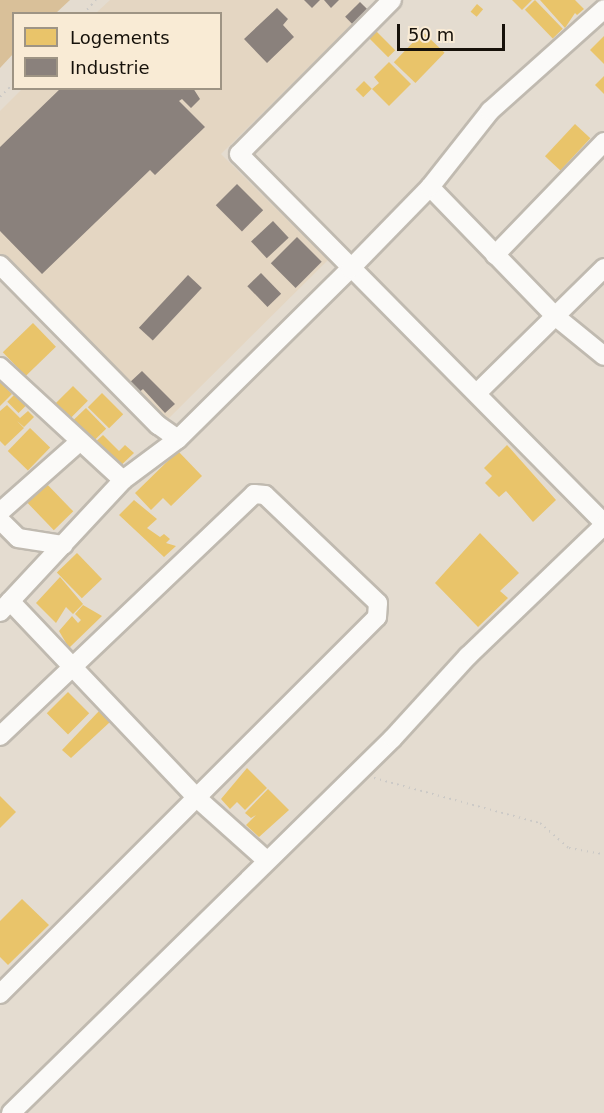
<!DOCTYPE html>
<style>
body{margin:0}
#map{position:relative;width:604px;height:1113px;overflow:hidden;background:#e4dcd0;font-family:"DejaVu Sans",sans-serif}
div>[style]{position:absolute}
.built>*{inset:0;background:#e4d6c2}
.green>*{inset:0;background:#d9c099}
.homes>*{inset:0;background:#e9c46a;transform-origin:0 0}
.industry>*{inset:0;background:#8a817c;transform-origin:0 0}
.path>*{height:2px;margin-top:-1px;transform-origin:0;background:repeating-linear-gradient(90deg,#cbc9c6 0 1.5px,transparent 0 6px)}
.roads{filter:drop-shadow(2px 0 #c0bab0) drop-shadow(-2px 0 #c0bab0) drop-shadow(0 2px #c0bab0) drop-shadow(0 -2px #c0bab0)}
.minor>*{height:18px;margin:-9px;padding:0 9px;transform-origin:9px;border-radius:9px;background:#fbfaf8}
span{translate:-50% -50%;white-space:nowrap;text-align:center;line-height:1.15;-webkit-text-stroke:6px #f9ebd5;paint-order:stroke}
.legend{position:absolute;left:12px;top:12px;width:210px;height:78px;box-sizing:border-box;background:#f9ebd5;border:2px solid #9e9484;margin:0;padding:8px 10px;list-style:none;font-size:18px;color:#16110a}
.legend li{display:flex;align-items:center;gap:12px;height:30px}
.legend b{width:30px;border:2px solid #9e9484}
.scale{position:absolute;left:397px;top:24px;width:108px;height:27px;box-sizing:border-box;border:3px solid #16110a;border-top:0;padding-left:8px;font-size:18px;line-height:21px;white-space:nowrap;color:#16110a;-webkit-text-stroke:4px #f9ebd5;paint-order:stroke}
</style>
<div id="map">
<div class="built">
<div style="clip-path:polygon(110px 0,358px 0,367px 9px,221px 154px,328px 260px,164px 423px,0 257px,0 111px,22px 89px,220px 88px,220px 14px,96px 13px)"></div>
</div>
<div class="green">
<div style="clip-path:polygon(0 0,70px 0,56px 13px,14px 14px,13px 54px,0 68px)"></div>
</div>
<div class="homes">
<div style="clip-path:polygon(512px 0,532px 0,522px 10px)"></div>
<div style="left:535px;top:0;width:40px;height:14px;rotate:46deg"></div>
<div style="clip-path:polygon(540px 0,575px 0,584px 9px,577px 15px,575px 13px,565px 28px)"></div>
<div style="left:477px;top:4px;width:8px;height:10px;rotate:40deg"></div>
<div style="left:374px;top:29px;width:30px;height:10px;rotate:45deg"></div>
<div style="left:423px;top:32px;width:30px;height:42px;rotate:44deg"></div>
<div style="clip-path:polygon(604px 36px,604px 64px,590px 50px)"></div>
<div style="clip-path:polygon(389px 62px,411px 84px,389px 106px,372px 89px,379px 83px,374px 77px)"></div>
<div style="clip-path:polygon(604px 76px,604px 94px,595px 85px)"></div>
<div style="left:364px;top:81px;width:11px;height:12px;rotate:45deg"></div>
<div style="left:575px;top:124px;width:21px;height:44px;rotate:43deg"></div>
<div style="left:33px;top:323px;width:33px;height:42px;rotate:46deg"></div>
<div style="clip-path:polygon(0 382px,12px 394px,0 406px)"></div>
<div style="left:73px;top:386px;width:21px;height:27px;rotate:45deg"></div>
<div style="left:102px;top:393px;width:30px;height:20px;rotate:45deg"></div>
<div style="left:15px;top:394px;width:16px;height:11px;rotate:45deg"></div>
<div style="clip-path:polygon(7px 405px,20px 418px,28px 411px,34px 417px,24px 427px,17px 421px,24px 428px,5px 446px,0 441px,0 411px)"></div>
<div style="left:86px;top:408px;width:29px;height:21px;rotate:46deg"></div>
<div style="left:30px;top:428px;width:28px;height:32px;rotate:44deg"></div>
<div style="clip-path:polygon(103px 435px,119px 451px,125px 445px,134px 453px,116px 470px,92px 445px)"></div>
<div style="clip-path:polygon(507px 445px,556px 500px,533px 522px,506px 491px,499px 497px,485px 483px,492px 476px,484px 468px)"></div>
<div style="clip-path:polygon(178px 451px,202px 476px,171px 506px,163px 498px,151px 510px,135px 493px)"></div>
<div style="left:42px;top:479px;width:45px;height:27px;rotate:46deg"></div>
<div style="clip-path:polygon(134px 500px,157px 519px,147px 528px,160px 537px,164px 534px,170px 539px,166px 543px,176px 546px,164px 557px,119px 515px)"></div>
<div style="clip-path:polygon(480px 533px,519px 573px,500px 591px,508px 598px,478px 627px,435px 583px)"></div>
<div style="left:77px;top:553px;width:36px;height:28px;rotate:46deg"></div>
<div style="clip-path:polygon(60px 577px,83px 604px,73px 614px,66px 607px,56px 623px,36px 603px)"></div>
<div style="clip-path:polygon(83px 605px,102px 616px,69px 648px,59px 631px,72px 616px,78px 623px,81px 620px,75px 614px)"></div>
<div style="left:68px;top:692px;width:30px;height:30px;rotate:45deg"></div>
<div style="clip-path:polygon(99px 711px,110px 722px,71px 758px,62px 750px)"></div>
<div style="clip-path:polygon(247px 768px,267px 788px,245px 810px,237px 802px,230px 809px,221px 799px)"></div>
<div style="clip-path:polygon(268px 789px,289px 810px,259px 837px,246px 825px,256px 815px,251px 818px,245px 813px)"></div>
<div style="clip-path:polygon(0 796px,16px 812px,0 828px)"></div>
<div style="clip-path:polygon(22px 899px,49px 925px,8px 965px,0 957px,0 921px)"></div>
</div>
<div class="industry">
<div style="clip-path:polygon(304px 0,320px 0,312px 8px)"></div>
<div style="clip-path:polygon(324px 0,339px 0,331px 8px)"></div>
<div style="left:360px;top:2px;width:10px;height:21px;rotate:45deg"></div>
<div style="clip-path:polygon(277px 8px,288px 19px,283px 25px,294px 37px,267px 63px,244px 39px)"></div>
<div style="clip-path:polygon(61px 88px,193px 88px,200px 99px,191px 108px,182px 99px,179px 101px,205px 127px,155px 175px,150px 170px,42px 274px,0 231px,0 147px)"></div>
<div style="left:237px;top:184px;width:37px;height:30px;rotate:45deg"></div>
<div style="left:273px;top:221px;width:23px;height:30px;rotate:47deg"></div>
<div style="left:297px;top:237px;width:35px;height:37px;rotate:45deg"></div>
<div style="left:261px;top:273px;width:29px;height:19px;rotate:46deg"></div>
<div style="left:188px;top:275px;width:19px;height:72px;rotate:43deg"></div>
<div style="clip-path:polygon(142px 371px,175px 404px,165px 413px,143px 389px,137px 394px,128px 384px)"></div>
</div>
<div class="path">
<div style="left:83px;top:14px;width:19px;rotate:-47deg"></div>
<div style="left:0;top:97px;width:20px;rotate:-45deg"></div>
<div style="left:374px;top:778px;width:172px;rotate:15.2deg"></div>
<div style="left:540px;top:823px;width:38px;rotate:41deg"></div>
<div style="left:569px;top:848px;width:36px;rotate:10deg"></div>
</div>
<div class="roads">
<div class="minor">
<div style="left:392px;top:0;width:217px;rotate:134.8deg"></div>
<div style="left:239px;top:154px;width:519px;rotate:45.31deg"></div>
<div style="left:430px;top:187px;width:180px;rotate:45.9deg"></div>
<div style="left:555px;top:316px;width:63px;rotate:39.2deg"></div>
<div style="left:495px;top:255px;width:157px;rotate:-46deg"></div>
<div style="left:0;top:265px;width:225px;rotate:45.4deg"></div>
<div style="left:158px;top:425px;width:24px;rotate:35deg"></div>
<div style="left:0;top:367px;width:167px;rotate:42.6deg"></div>
<div style="left:478px;top:392px;width:177px;rotate:-44.5deg"></div>
<div style="left:0;top:512px;width:106px;rotate:-41.5deg"></div>
<div style="left:0;top:520px;width:25px;rotate:45deg"></div>
<div style="left:18px;top:538px;width:46px;rotate:8.8deg"></div>
<div style="left:10px;top:601px;width:273px;rotate:46.5deg"></div>
<div style="left:198px;top:799px;width:90px;rotate:41.8deg"></div>
<div style="left:0;top:612px;width:180px;rotate:-47deg"></div>
<div style="left:123px;top:480px;width:69px;rotate:-36.7deg"></div>
<div style="left:178px;top:439px;width:242px;rotate:-44.7deg"></div>
<div style="left:350px;top:269px;width:115px;rotate:-45.7deg"></div>
<div style="left:430px;top:187px;width:97px;rotate:-51.7deg"></div>
<div style="left:490px;top:111px;width:153px;rotate:-41.8deg"></div>
<div style="left:0;top:736px;width:351px;rotate:-43.6deg"></div>
<div style="left:254px;top:494px;width:11px;rotate:5deg"></div>
<div style="left:265px;top:495px;width:156px;rotate:43.7deg"></div>
<div style="left:378px;top:603px;width:14px;rotate:94deg"></div>
<div style="left:377px;top:617px;width:533px;rotate:135deg"></div>
<div style="left:11px;top:1113px;width:535px;rotate:-44.47deg"></div>
<div style="left:393px;top:738px;width:111px;rotate:-47.6deg"></div>
<div style="left:468px;top:656px;width:189px;rotate:-43.9deg"></div>
</div>
</div>
<ul class="legend">
<li><b style="height:16px;background:#e9c46a"></b>Logements</li>
<li><b style="height:16px;background:#8a817c"></b>Industrie</li>
</ul>
<div class="scale">50 m</div>
</div>
